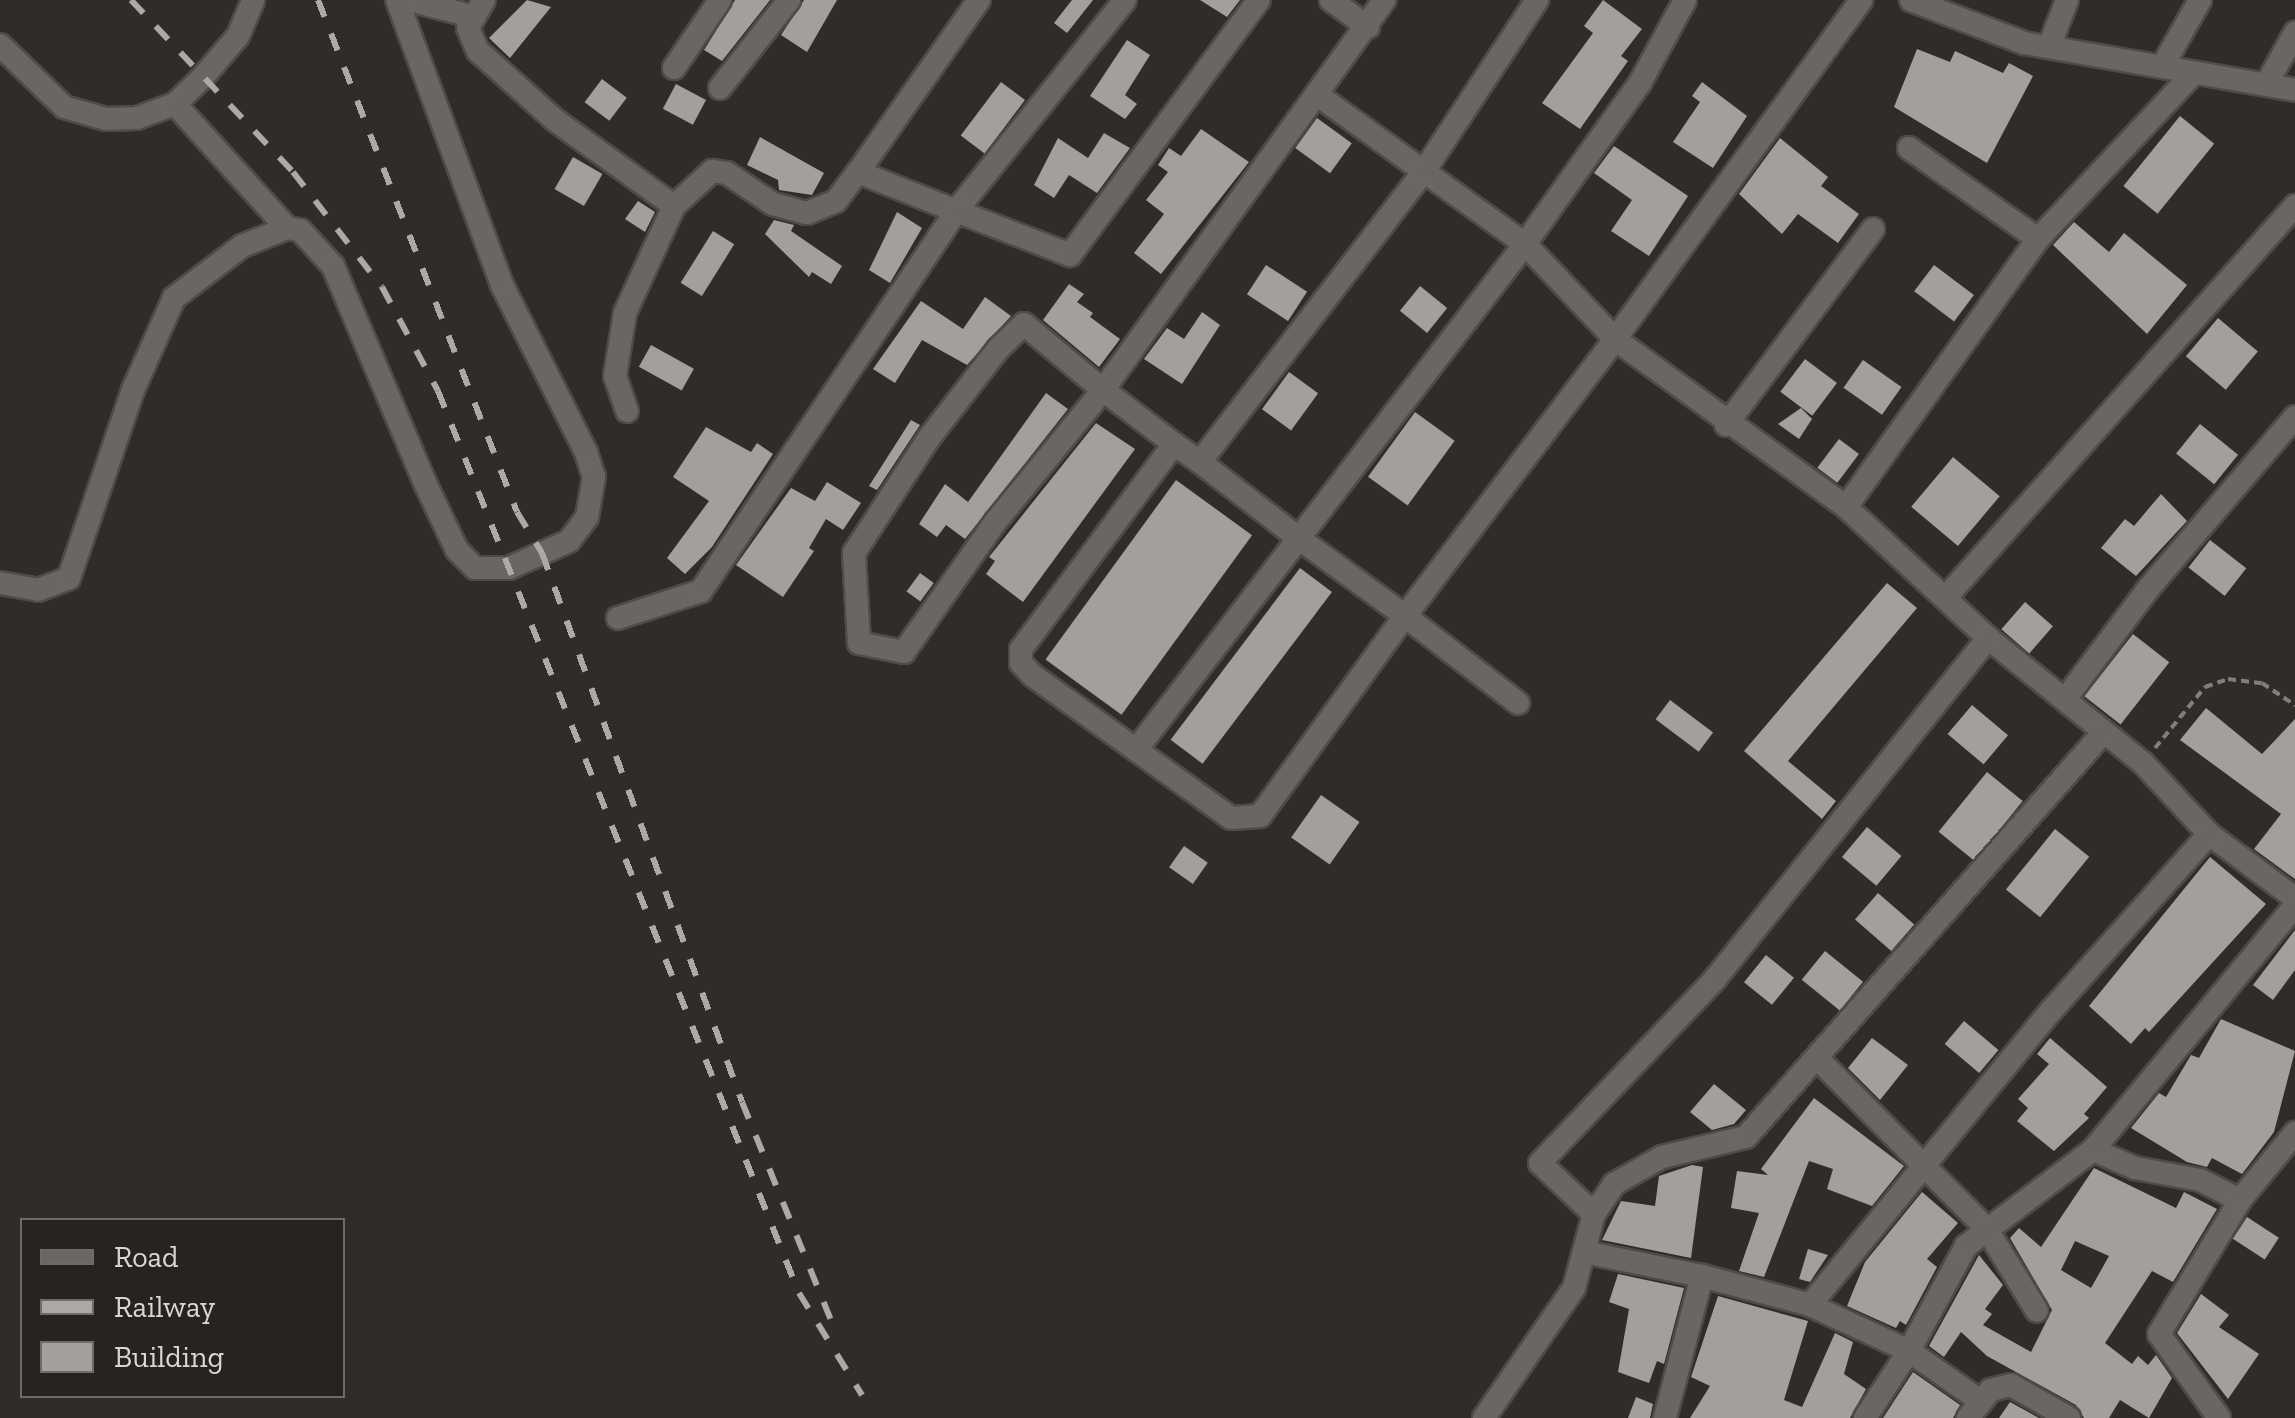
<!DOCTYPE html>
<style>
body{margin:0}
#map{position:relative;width:2295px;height:1418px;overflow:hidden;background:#302d29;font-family:"Zilla Slab",serif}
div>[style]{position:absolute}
.building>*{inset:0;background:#a39f9b;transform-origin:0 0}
.path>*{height:4px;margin-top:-2px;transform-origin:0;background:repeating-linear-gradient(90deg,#817e7b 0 8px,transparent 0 13px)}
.roads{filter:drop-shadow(2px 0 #4e4b49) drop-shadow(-2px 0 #4e4b49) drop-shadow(0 2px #4e4b49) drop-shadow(0 -2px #4e4b49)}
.minor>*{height:22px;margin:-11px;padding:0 11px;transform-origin:11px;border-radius:11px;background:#6a6763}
.rail>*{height:6px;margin-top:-3px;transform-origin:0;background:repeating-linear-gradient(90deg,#acaaa8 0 18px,transparent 0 36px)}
span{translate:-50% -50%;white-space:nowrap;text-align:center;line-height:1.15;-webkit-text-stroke:10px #262320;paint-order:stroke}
.legend{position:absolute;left:20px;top:1218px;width:325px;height:180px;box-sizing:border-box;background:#262320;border:2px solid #6e6b68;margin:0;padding:12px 18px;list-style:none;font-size:30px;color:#d9d7d5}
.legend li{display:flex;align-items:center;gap:20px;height:50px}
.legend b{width:50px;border:2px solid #6e6b68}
</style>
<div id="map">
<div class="building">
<div style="clip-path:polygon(527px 0,551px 7px,510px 58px,489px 38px)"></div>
<div style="clip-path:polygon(735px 0,770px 0,722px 61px,704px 50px)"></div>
<div style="clip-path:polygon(804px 0,837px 0,807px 52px,781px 35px)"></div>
<div style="clip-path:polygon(1072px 0,1093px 0,1067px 33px,1054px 23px)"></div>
<div style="clip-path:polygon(1200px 0,1240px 0,1227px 17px)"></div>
<div style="clip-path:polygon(1603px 0,1642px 29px,1621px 56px,1628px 61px,1580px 129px,1542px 103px,1593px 33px,1584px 26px)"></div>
<div style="clip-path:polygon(1127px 40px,1150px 55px,1125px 95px,1137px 104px,1125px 119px,1090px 96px)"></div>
<div style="clip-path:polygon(1917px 49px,1950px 62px,1955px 51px,2003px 73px,2009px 63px,2033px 76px,1987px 163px,1894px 107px)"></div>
<div style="left:602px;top:79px;width:31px;height:29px;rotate:37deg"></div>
<div style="left:1001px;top:82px;width:30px;height:67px;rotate:37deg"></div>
<div style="clip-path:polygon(1702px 82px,1747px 116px,1713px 168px,1673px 142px,1700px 102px,1692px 96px)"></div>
<div style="left:676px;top:84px;width:34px;height:28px;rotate:28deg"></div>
<div style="left:2180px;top:116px;width:44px;height:90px;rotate:39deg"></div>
<div style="left:1317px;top:118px;width:43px;height:37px;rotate:36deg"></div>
<div style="clip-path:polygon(1201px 129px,1249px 162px,1161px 274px,1134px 253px,1164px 214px,1146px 200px,1168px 172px,1158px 165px,1169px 148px,1181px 156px)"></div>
<div style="clip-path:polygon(1104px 133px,1130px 148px,1097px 193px,1069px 175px,1054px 198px,1034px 185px,1058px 138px,1088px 158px)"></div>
<div style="clip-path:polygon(760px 137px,824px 173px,812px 195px,779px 190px,778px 180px,747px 165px)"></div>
<div style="clip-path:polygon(1780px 138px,1828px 177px,1821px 186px,1859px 214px,1838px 243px,1798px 214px,1782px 234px,1739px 194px)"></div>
<div style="clip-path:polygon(1614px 146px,1688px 196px,1649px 256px,1611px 231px,1632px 200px,1594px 173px)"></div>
<div style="left:573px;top:157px;width:34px;height:37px;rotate:30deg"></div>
<div style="clip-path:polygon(638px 201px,655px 212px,645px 232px,625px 219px)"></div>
<div style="clip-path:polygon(897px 212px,922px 228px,890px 283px,869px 270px)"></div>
<div style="clip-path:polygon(774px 220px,794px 225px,791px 231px,842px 266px,831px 284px,812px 272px,809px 277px,765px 234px)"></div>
<div style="clip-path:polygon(2074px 222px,2109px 252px,2124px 233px,2187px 285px,2147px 334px,2053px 245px)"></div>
<div style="left:713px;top:231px;width:25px;height:61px;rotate:32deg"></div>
<div style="left:1266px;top:265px;width:49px;height:35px;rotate:33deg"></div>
<div style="left:1934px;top:265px;width:50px;height:33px;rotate:37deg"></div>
<div style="clip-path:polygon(1069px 284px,1084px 294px,1077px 302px,1093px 313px,1090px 317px,1120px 339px,1099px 367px,1043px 320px)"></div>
<div style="left:1420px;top:286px;width:35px;height:32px;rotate:39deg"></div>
<div style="clip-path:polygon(985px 297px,1011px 316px,967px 365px,922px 340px,895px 383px,873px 369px,921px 301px,963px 329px)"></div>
<div style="clip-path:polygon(1202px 312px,1220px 325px,1182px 384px,1144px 359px,1167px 328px,1184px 339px)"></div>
<div style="left:2218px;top:318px;width:52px;height:50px;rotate:40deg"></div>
<div style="left:651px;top:345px;width:49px;height:25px;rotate:29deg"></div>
<div style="left:1805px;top:359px;width:40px;height:41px;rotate:37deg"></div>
<div style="left:1863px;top:360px;width:47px;height:34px;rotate:35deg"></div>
<div style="left:1289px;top:372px;width:36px;height:46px;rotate:36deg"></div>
<div style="clip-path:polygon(1046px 393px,1068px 409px,965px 539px,946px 525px,937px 537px,919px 524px,945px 484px,968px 502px)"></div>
<div style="clip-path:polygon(1801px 408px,1812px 419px,1799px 439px,1778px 424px)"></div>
<div style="left:1415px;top:412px;width:49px;height:80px;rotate:36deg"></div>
<div style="clip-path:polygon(911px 420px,920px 425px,877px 490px,869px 486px)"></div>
<div style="clip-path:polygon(1096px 423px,1135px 449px,1023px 602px,986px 574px,995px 561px,989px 557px)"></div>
<div style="left:2200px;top:424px;width:49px;height:38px;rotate:39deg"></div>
<div style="clip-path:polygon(706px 427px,751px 452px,757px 443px,773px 454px,712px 547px,685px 574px,667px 558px,709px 501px,673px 477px)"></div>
<div style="left:1839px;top:439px;width:25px;height:36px;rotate:37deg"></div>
<div style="left:1953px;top:457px;width:61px;height:65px;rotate:40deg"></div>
<div style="left:1176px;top:480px;width:94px;height:222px;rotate:36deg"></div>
<div style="clip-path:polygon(827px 482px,861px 503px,843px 530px,826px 519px,809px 548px,814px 551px,783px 597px,736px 565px,791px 488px,815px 501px)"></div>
<div style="clip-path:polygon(2161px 494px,2187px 521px,2136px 576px,2101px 548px,2125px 519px,2134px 526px)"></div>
<div style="left:2210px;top:540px;width:46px;height:35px;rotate:38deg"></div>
<div style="left:1300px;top:568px;width:40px;height:215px;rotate:37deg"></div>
<div style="left:920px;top:573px;width:17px;height:23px;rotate:36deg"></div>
<div style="clip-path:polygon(1887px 583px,1917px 608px,1788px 761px,1836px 801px,1822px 819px,1744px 751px)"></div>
<div style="left:2025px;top:602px;width:37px;height:36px;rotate:41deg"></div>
<div style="left:2133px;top:634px;width:46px;height:79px;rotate:38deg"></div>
<div style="left:1670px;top:700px;width:54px;height:24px;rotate:37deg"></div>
<div style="left:1972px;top:705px;width:47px;height:38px;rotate:40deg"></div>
<div style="clip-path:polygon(2206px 708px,2262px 754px,2295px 719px,2295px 879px,2254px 849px,2281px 814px,2180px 740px)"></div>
<div style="left:1987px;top:772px;width:46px;height:77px;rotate:39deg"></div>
<div style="left:1321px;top:795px;width:47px;height:52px;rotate:35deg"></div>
<div style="left:1867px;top:827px;width:45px;height:39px;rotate:40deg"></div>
<div style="left:2055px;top:829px;width:44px;height:78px;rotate:39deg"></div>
<div style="left:1184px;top:846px;width:29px;height:26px;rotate:35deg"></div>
<div style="clip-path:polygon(2210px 857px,2266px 904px,2149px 1032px,2145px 1028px,2131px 1044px,2089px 1006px)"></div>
<div style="left:1878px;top:893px;width:48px;height:35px;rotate:41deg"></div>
<div style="clip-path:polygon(2295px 930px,2295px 970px,2273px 1000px,2253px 985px)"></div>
<div style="left:1825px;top:951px;width:49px;height:37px;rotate:39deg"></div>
<div style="left:1766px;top:955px;width:36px;height:35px;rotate:39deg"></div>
<div style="clip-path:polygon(2221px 1019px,2295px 1051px,2274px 1132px,2242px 1174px,2212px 1158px,2207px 1167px,2187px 1162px,2131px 1128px,2159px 1093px,2166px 1097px,2191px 1055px,2199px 1058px)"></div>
<div style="left:1964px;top:1021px;width:45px;height:30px;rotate:40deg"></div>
<div style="clip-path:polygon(1872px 1038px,1908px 1065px,1880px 1100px,1848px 1068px)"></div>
<div style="clip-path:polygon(2050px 1038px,2107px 1087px,2084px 1114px,2089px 1118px,2054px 1151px,2017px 1121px,2028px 1108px,2018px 1099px,2049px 1064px,2037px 1054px)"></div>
<div style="clip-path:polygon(1714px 1084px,1746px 1110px,1734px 1124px,1712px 1130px,1690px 1112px)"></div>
<div style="clip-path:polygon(1814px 1098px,1904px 1166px,1872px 1206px,1827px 1189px,1833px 1169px,1809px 1161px,1764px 1277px,1739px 1271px,1759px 1213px,1731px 1208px,1737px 1171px,1768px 1175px,1761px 1169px)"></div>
<div style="clip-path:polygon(1692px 1165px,1703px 1167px,1691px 1258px,1602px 1240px,1621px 1201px,1655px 1206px,1659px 1176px)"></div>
<div style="clip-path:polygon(evenodd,2094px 1168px,2176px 1208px,2184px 1192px,2217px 1209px,2173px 1282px,2152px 1271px,2105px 1343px,2132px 1364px,2138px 1356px,2148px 1365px,2156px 1355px,2172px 1378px,2149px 1418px,2120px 1400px,2109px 1418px,2084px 1418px,2076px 1405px,1987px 1356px,1961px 1332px,1944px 1357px,1929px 1346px,1979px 1255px,2003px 1285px,1985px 1309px,1992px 1314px,1983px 1325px,2031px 1352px,2052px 1310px,2010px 1238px,2019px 1228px,2041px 1247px,2094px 1168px,2075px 1241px,2109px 1256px,2091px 1288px,2061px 1270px,2075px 1241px)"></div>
<div style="clip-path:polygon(1922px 1192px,1958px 1223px,1927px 1259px,1937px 1267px,1906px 1325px,1900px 1321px,1896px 1328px,1847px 1306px,1865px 1262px)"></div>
<div style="left:2247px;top:1217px;width:38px;height:26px;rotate:33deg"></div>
<div style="clip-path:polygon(1808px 1249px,1828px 1255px,1810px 1282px,1799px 1279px)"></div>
<div style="clip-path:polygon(1618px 1274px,1684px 1288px,1664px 1364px,1657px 1361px,1649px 1383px,1618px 1372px,1629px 1309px,1609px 1302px)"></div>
<div style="clip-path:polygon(2201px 1294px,2229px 1315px,2219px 1327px,2259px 1354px,2228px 1399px,2177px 1333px)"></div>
<div style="clip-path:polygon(1718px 1296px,1808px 1321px,1784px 1400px,1802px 1407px,1835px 1333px,1853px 1342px,1844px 1374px,1866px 1389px,1850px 1418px,1690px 1418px,1710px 1386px,1691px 1377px)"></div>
<div style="clip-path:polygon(1913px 1372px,1960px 1405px,1953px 1418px,1883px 1418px)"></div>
<div style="clip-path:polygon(1636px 1397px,1653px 1404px,1650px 1418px,1628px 1418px)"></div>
<div style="clip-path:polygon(2010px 1402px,2039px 1418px,1999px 1418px)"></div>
</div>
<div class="path">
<div style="left:2155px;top:748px;width:79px;rotate:-50.7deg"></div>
<div style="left:2205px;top:687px;width:24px;rotate:-19deg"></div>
<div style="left:2228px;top:679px;width:34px;rotate:7deg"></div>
<div style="left:2262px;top:683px;width:40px;rotate:34deg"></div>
</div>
<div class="roads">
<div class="minor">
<div style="left:409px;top:0;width:65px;rotate:14.3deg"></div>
<div style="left:484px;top:0;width:32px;rotate:120deg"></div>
<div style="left:468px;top:28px;width:25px;rotate:67deg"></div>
<div style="left:478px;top:51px;width:103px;rotate:41.9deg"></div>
<div style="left:555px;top:120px;width:147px;rotate:35.9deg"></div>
<div style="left:674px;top:206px;width:118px;rotate:114.6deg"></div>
<div style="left:625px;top:313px;width:64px;rotate:99deg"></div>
<div style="left:615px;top:376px;width:37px;rotate:71deg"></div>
<div style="left:979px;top:0;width:210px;rotate:125.1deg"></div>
<div style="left:858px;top:172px;width:105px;rotate:21.7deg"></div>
<div style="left:956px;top:211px;width:270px;rotate:-51.3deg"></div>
<div style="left:1331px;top:0;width:46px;rotate:36.1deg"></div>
<div style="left:1911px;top:0;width:121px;rotate:20.8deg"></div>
<div style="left:2024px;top:43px;width:275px;rotate:9.8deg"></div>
<div style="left:0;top:45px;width:89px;rotate:44.1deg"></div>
<div style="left:64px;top:107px;width:44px;rotate:15.9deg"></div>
<div style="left:106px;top:119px;width:31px;rotate:-2deg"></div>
<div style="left:137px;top:118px;width:40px;rotate:-20.2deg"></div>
<div style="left:175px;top:104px;width:39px;rotate:-44deg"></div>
<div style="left:203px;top:77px;width:54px;rotate:-49.5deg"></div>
<div style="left:238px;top:36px;width:39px;rotate:-67deg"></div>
<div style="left:2049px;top:47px;width:50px;rotate:-69deg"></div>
<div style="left:2162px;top:67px;width:77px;rotate:-60.4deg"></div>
<div style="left:674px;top:68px;width:82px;rotate:-55.9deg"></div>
<div style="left:2266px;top:85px;width:60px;rotate:-60.9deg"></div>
<div style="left:720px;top:88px;width:112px;rotate:-51.9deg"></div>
<div style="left:1319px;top:96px;width:254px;rotate:35.7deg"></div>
<div style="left:1525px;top:244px;width:131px;rotate:46.5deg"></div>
<div style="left:1615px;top:339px;width:286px;rotate:36deg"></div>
<div style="left:1846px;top:507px;width:193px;rotate:42.7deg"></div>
<div style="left:1988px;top:638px;width:199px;rotate:38.9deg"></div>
<div style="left:2143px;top:763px;width:97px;rotate:47.1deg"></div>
<div style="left:2209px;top:834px;width:107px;rotate:36.7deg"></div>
<div style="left:175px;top:104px;width:167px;rotate:47.9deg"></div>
<div style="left:674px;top:206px;width:52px;rotate:-42.6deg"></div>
<div style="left:712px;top:171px;width:15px;rotate:8deg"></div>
<div style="left:727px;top:173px;width:55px;rotate:34deg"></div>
<div style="left:773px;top:204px;width:35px;rotate:15deg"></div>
<div style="left:807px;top:213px;width:31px;rotate:-22deg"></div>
<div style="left:836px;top:201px;width:36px;rotate:-53deg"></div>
<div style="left:2038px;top:239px;width:228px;rotate:-46.8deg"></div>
<div style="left:1726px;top:425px;width:245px;rotate:-53.1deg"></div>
<div style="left:1174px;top:444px;width:89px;rotate:-142.7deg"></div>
<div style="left:1103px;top:390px;width:169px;rotate:129.2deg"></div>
<div style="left:996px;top:521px;width:160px;rotate:125.1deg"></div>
<div style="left:904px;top:652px;width:46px;rotate:-168.7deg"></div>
<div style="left:859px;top:643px;width:90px;rotate:-93.2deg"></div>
<div style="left:854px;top:553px;width:137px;rotate:-56.9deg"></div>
<div style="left:929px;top:438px;width:113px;rotate:-52.2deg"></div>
<div style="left:998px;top:349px;width:36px;rotate:-44deg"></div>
<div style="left:1024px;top:324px;width:103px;rotate:39.9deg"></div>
<div style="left:1103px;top:390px;width:481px;rotate:-54.2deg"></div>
<div style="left:1200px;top:462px;width:367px;rotate:-52.4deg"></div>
<div style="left:1424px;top:171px;width:205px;rotate:-56.5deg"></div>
<div style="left:1846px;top:507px;width:330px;rotate:-54.4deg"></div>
<div style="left:2038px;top:239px;width:158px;rotate:-144.8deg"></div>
<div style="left:0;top:583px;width:39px;rotate:10deg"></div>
<div style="left:38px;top:590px;width:33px;rotate:-21deg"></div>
<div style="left:69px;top:578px;width:199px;rotate:-71.2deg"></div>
<div style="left:133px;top:390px;width:101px;rotate:-66deg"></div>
<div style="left:174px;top:298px;width:86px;rotate:-37.4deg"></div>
<div style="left:242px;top:246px;width:48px;rotate:-21.8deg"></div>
<div style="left:287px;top:228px;width:13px;rotate:9deg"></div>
<div style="left:300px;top:230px;width:49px;rotate:47.5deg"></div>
<div style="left:333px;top:266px;width:236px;rotate:67deg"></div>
<div style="left:425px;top:483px;width:74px;rotate:64.5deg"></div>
<div style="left:457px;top:550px;width:25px;rotate:45deg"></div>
<div style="left:475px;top:568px;width:34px"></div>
<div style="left:509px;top:568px;width:66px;rotate:-24.2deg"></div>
<div style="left:569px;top:541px;width:30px;rotate:-53deg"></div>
<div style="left:587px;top:517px;width:41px;rotate:-80.1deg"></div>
<div style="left:594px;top:477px;width:26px;rotate:-108deg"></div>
<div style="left:586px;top:452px;width:187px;rotate:-116.7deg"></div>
<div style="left:502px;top:285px;width:304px;rotate:-110.2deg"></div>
<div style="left:1947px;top:596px;width:523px;rotate:-48.26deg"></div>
<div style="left:618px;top:618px;width:87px;rotate:-18deg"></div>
<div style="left:701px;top:591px;width:458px;rotate:-56.1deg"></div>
<div style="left:956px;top:211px;width:122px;rotate:21.1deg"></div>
<div style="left:1070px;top:255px;width:317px;rotate:-53.5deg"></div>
<div style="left:2066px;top:698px;width:136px;rotate:-53deg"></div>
<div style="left:2148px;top:589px;width:226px;rotate:-49.5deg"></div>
<div style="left:1518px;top:703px;width:143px;rotate:-142.4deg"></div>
<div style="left:1405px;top:616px;width:129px;rotate:-143.8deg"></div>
<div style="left:1301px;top:540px;width:128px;rotate:-142.3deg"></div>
<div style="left:1200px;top:462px;width:32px;rotate:-145deg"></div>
<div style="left:1174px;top:444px;width:256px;rotate:126.7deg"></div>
<div style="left:1021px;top:649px;width:14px;rotate:90deg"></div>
<div style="left:1021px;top:663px;width:16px;rotate:47deg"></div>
<div style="left:1032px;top:675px;width:245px;rotate:35.7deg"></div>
<div style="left:1231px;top:818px;width:29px;rotate:-4deg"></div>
<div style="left:1260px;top:816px;width:247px;rotate:-54.1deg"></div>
<div style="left:1405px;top:616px;width:348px;rotate:-52.8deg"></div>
<div style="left:1615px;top:339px;width:419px;rotate:-54deg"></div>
<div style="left:1136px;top:750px;width:638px;rotate:-52.45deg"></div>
<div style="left:1525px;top:244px;width:198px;rotate:-54.5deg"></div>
<div style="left:1640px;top:83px;width:94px;rotate:-61.5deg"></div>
<div style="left:1819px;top:1060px;width:237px;rotate:45.2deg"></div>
<div style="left:1986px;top:1228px;width:97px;rotate:58.4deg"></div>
<div style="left:2093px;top:1150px;width:46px;rotate:23.2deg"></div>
<div style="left:2135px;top:1168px;width:66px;rotate:10.5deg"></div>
<div style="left:2200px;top:1180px;width:45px;rotate:26.6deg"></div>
<div style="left:1594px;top:1214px;width:74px;rotate:-136.6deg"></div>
<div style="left:1540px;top:1163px;width:254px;rotate:-46.4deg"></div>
<div style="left:1715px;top:979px;width:437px;rotate:-51.3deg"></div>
<div style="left:1584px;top:1252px;width:120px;rotate:11.5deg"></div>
<div style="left:1810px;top:1305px;width:380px;rotate:-50.7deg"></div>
<div style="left:2051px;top:1011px;width:237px;rotate:-48.2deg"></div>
<div style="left:1979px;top:1400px;width:85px;rotate:-145deg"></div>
<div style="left:1909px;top:1351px;width:119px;rotate:-61.5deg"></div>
<div style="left:1966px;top:1246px;width:159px;rotate:-37.1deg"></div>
<div style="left:2093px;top:1150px;width:317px;rotate:-50.4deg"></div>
<div style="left:1484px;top:1418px;width:158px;rotate:-55.3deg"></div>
<div style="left:1574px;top:1288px;width:77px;rotate:-74.9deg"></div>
<div style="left:1594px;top:1214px;width:36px;rotate:-56deg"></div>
<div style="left:1614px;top:1184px;width:55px;rotate:-29.4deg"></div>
<div style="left:1662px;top:1157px;width:86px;rotate:-13.4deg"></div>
<div style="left:1746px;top:1137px;width:539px;rotate:-48.53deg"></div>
<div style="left:1665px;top:1418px;width:147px;rotate:-75.4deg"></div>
<div style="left:1702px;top:1276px;width:112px;rotate:15deg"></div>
<div style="left:1810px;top:1305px;width:109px;rotate:24.9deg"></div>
<div style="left:1909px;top:1351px;width:80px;rotate:123.3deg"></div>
<div style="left:1968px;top:1418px;width:36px;rotate:-51deg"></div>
<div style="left:1991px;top:1390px;width:21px;rotate:-14deg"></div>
<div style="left:2011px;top:1385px;width:67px;rotate:29.6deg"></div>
<div style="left:2219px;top:1418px;width:103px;rotate:-125.5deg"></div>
<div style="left:2159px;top:1334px;width:157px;rotate:-58.8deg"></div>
<div style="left:2240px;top:1200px;width:87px;rotate:-50.6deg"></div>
</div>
</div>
<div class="rail">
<div style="left:131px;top:0;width:236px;rotate:46.7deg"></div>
<div style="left:293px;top:172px;width:145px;rotate:52.3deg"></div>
<div style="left:382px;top:287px;width:118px;rotate:61.7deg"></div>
<div style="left:438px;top:391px;width:972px;rotate:68.19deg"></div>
<div style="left:799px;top:1293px;width:120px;rotate:58.3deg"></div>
<div style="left:318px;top:0;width:549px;rotate:68.76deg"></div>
<div style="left:517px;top:512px;width:48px;rotate:58.6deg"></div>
<div style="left:542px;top:553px;width:584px;rotate:69.98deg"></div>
<div style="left:742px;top:1102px;width:252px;rotate:67.8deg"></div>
</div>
<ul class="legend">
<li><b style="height:12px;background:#6a6763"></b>Road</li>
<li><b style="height:12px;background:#acaaa8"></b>Railway</li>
<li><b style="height:28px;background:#a39f9b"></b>Building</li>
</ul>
</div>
